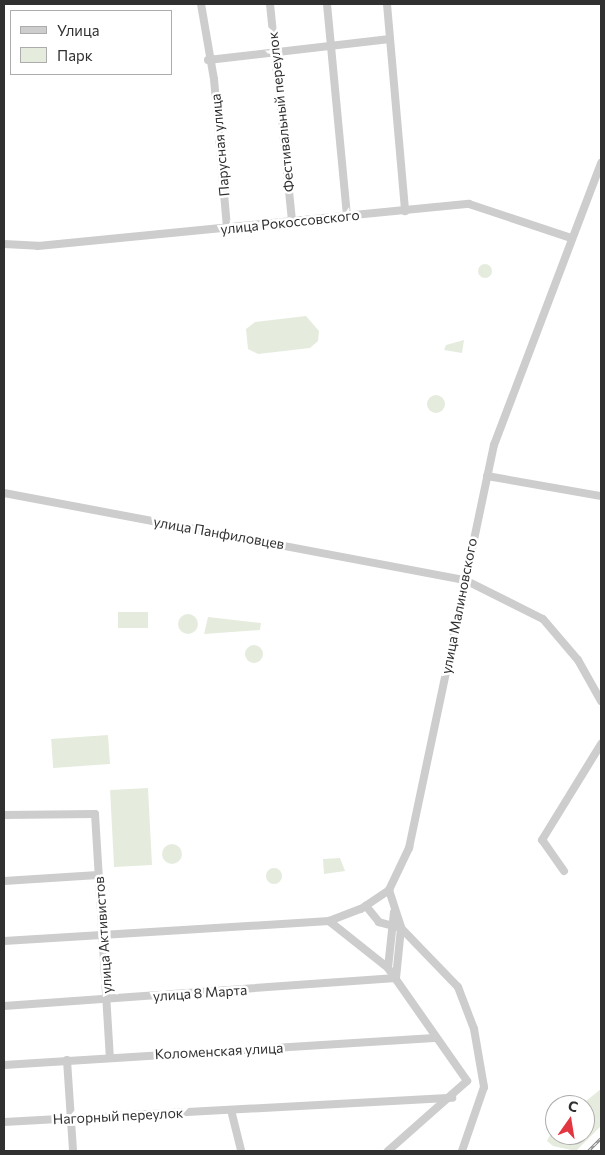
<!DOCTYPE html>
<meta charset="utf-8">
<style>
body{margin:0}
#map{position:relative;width:605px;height:1155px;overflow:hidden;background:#fff;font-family:Commissioner,sans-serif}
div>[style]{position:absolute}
.green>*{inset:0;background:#e5ecde;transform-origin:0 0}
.round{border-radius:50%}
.minor>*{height:8px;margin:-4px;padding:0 4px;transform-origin:4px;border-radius:4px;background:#cdcdcd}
.rail>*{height:3px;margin-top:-1.5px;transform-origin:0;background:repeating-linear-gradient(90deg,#fff 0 4px,#858585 0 8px);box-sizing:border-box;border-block:1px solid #858585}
span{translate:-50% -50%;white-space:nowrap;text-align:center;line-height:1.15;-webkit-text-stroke:5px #fff;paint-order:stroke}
.street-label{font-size:14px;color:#303030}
.frame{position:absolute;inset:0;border:5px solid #303030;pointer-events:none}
.legend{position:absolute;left:10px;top:10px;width:162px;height:65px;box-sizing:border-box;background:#fff;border:1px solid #acacac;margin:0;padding:6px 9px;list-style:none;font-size:15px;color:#303030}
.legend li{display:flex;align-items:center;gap:10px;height:25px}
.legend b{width:25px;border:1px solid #acacac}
.north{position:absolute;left:545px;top:1095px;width:50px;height:50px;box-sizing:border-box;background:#fff;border:1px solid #acacac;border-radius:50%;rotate:13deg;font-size:14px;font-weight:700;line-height:20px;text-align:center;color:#303030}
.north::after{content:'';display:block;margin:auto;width:18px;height:22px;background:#e23740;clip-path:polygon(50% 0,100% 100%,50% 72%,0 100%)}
</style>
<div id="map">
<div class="green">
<div class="round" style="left:478px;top:264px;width:14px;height:14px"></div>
<div style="clip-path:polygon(306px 316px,319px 331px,318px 341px,310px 348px,258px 354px,248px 349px,246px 329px,255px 322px)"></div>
<div style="clip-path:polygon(464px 340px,462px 353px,444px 350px,446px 345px)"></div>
<div class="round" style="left:427px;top:395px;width:18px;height:18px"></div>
<div style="left:148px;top:612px;width:16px;height:30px;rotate:90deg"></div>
<div class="round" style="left:178px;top:614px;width:20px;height:20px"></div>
<div style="clip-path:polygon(208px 617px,261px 623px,260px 630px,204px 634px)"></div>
<div class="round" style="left:245px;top:645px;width:18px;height:18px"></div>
<div style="left:108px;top:735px;width:29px;height:57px;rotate:86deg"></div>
<div style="left:148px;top:788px;width:77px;height:38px;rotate:87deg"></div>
<div class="round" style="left:162px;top:844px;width:20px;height:20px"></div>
<div style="clip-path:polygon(340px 858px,345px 871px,324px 874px,323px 859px)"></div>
<div class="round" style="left:266px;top:868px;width:16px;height:16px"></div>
<div style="clip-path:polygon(601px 1089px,601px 1126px,576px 1151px,553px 1146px,547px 1141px,555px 1125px,555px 1135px,585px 1135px,585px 1105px,581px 1105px)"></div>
</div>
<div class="minor">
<div style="left:201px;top:4px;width:76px;rotate:80.2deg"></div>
<div style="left:214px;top:79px;width:150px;rotate:85deg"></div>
<div style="left:270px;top:4px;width:218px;rotate:84.2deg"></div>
<div style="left:327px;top:4px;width:213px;rotate:84.6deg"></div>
<div style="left:387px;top:4px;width:208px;rotate:85deg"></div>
<div style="left:208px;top:60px;width:183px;rotate:-6.6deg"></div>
<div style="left:4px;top:244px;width:34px;rotate:3deg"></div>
<div style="left:38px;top:246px;width:433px;rotate:-5.6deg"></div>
<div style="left:469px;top:204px;width:108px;rotate:18.4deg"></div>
<div style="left:487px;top:476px;width:116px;rotate:10deg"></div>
<div style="left:4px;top:493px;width:469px;rotate:10.7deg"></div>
<div style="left:465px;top:580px;width:87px;rotate:26.6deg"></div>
<div style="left:543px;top:619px;width:54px;rotate:49.5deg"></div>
<div style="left:578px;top:660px;width:47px;rotate:60.7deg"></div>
<div style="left:4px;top:815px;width:91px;rotate:-0.6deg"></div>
<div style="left:95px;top:814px;width:243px;rotate:86.5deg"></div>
<div style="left:564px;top:871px;width:38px;rotate:-125deg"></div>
<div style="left:542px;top:840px;width:113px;rotate:-58.4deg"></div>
<div style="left:4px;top:881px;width:94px;rotate:-3.7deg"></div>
<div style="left:389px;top:890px;width:40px;rotate:72deg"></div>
<div style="left:401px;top:928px;width:82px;rotate:46deg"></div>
<div style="left:458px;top:987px;width:45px;rotate:69.1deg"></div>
<div style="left:474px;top:1029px;width:59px;rotate:80.2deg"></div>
<div style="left:484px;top:1087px;width:68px;rotate:109deg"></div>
<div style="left:329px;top:921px;width:75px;rotate:38.5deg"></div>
<div style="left:388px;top:968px;width:138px;rotate:55deg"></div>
<div style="left:467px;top:1081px;width:106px;rotate:138.5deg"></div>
<div style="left:4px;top:941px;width:326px;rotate:-3.5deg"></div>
<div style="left:329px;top:921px;width:34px;rotate:-21deg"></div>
<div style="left:361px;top:909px;width:34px;rotate:-34deg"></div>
<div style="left:389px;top:890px;width:47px;rotate:-64.5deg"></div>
<div style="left:409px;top:848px;width:412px;rotate:-78.1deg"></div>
<div style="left:494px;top:445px;width:302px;rotate:-69.2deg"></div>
<div style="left:388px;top:968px;width:56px;rotate:-83.9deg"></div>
<div style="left:4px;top:1006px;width:393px;rotate:-4.1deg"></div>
<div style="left:396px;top:978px;width:50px;rotate:-84.3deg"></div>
<div style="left:401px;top:928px;width:23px;rotate:-165deg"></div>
<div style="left:379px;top:922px;width:21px;rotate:-129deg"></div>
<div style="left:67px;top:1060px;width:91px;rotate:86.2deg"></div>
<div style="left:4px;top:1065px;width:431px;rotate:-3.6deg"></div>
<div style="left:232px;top:1114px;width:38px;rotate:76deg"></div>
<div style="left:4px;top:1122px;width:449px;rotate:-3.1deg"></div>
</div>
<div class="rail">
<div style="left:588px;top:1151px;width:18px;rotate:-45deg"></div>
</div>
<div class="street-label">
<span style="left:281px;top:112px;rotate:-96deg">Фестивальный переулок</span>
<span style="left:220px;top:145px;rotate:-95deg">Парусная улица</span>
<span style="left:290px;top:222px;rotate:-6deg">улица Рокоссовского</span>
<span style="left:219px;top:533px;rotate:10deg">улица Панфиловцев</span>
<span style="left:459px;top:606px;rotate:-79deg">улица Малиновского</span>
<span style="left:103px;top:935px;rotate:-94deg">улица Активистов</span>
<span style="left:200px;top:993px;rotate:-4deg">улица 8 Марта</span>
<span style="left:219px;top:1051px;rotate:-3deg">Коломенская улица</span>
<span style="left:118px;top:1116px;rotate:-3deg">Нагорный переулок</span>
</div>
<div class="frame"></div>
<ul class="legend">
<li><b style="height:6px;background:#cdcdcd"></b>Улица</li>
<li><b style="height:14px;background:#e5ecde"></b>Парк</li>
</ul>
<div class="north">С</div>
</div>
